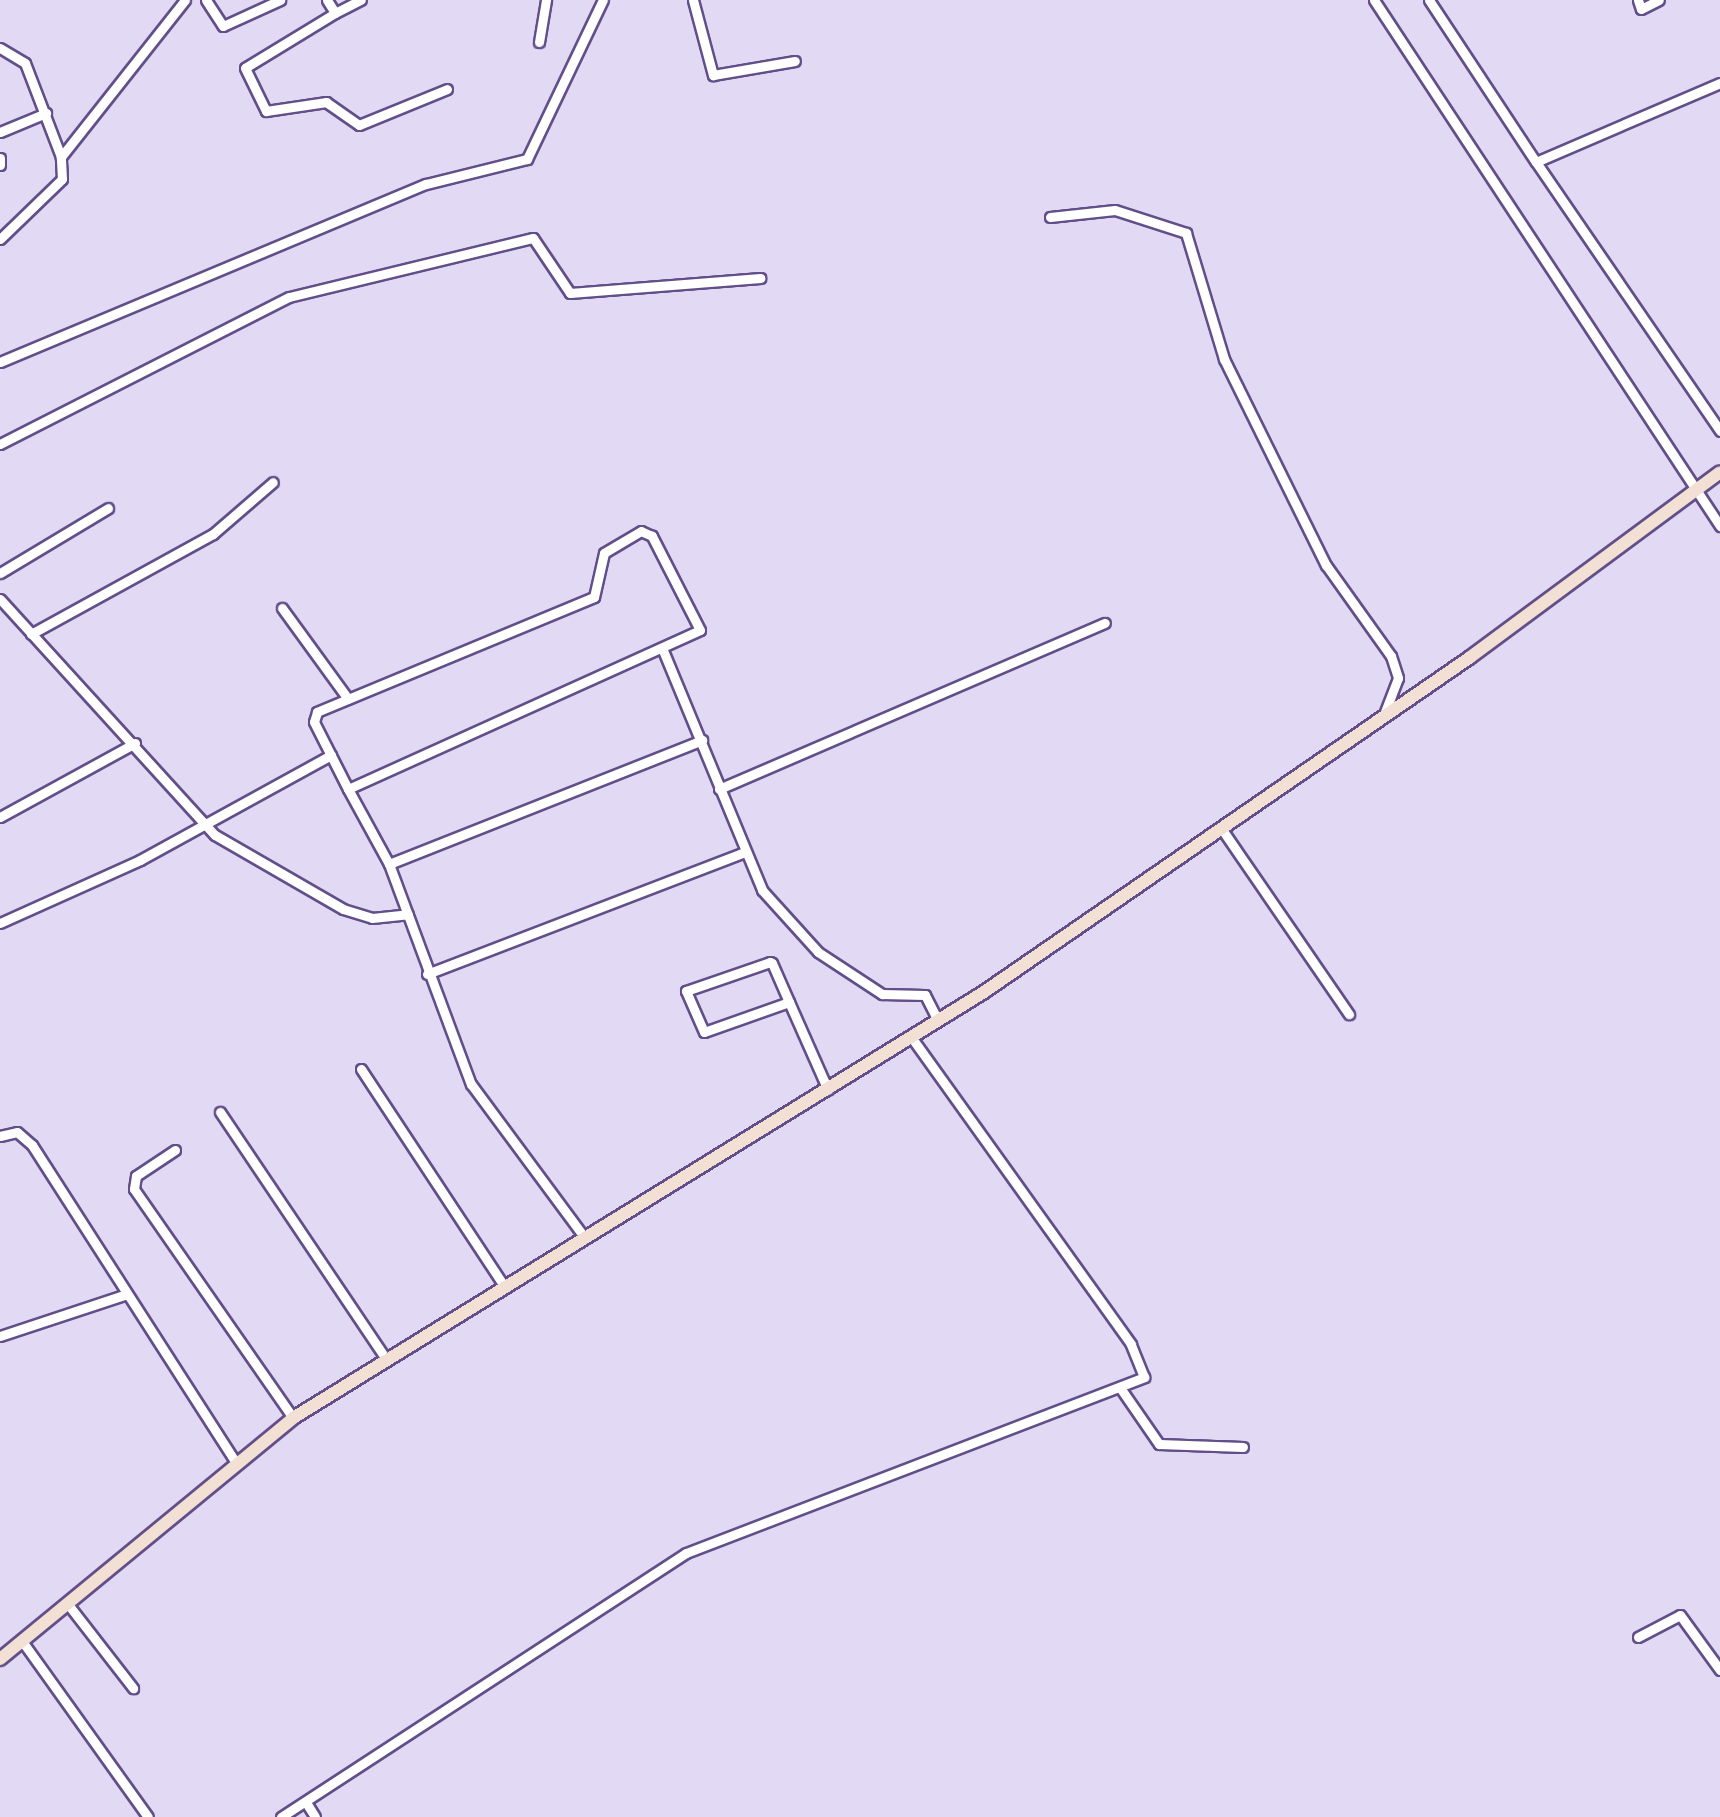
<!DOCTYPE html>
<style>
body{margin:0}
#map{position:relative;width:1720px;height:1817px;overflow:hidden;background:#e2daf5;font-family:"Source Serif 4",serif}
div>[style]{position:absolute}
.roads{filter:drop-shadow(2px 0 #624f89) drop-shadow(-2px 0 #624f89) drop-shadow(0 2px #624f89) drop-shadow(0 -2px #624f89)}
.street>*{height:9px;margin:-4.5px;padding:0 4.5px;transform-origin:4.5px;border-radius:4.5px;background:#fff}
.secondary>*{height:12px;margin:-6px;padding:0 6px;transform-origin:6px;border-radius:6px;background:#f1e0d3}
span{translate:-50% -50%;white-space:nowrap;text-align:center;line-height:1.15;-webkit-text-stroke:8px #fff;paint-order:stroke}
</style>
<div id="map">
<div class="roads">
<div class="street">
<div style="left:206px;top:0;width:31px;rotate:57deg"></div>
<div style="left:223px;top:26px;width:63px;rotate:-24.5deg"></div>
<div style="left:327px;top:0;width:15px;rotate:58deg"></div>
<div style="left:335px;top:13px;width:105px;rotate:148.6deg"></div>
<div style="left:245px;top:68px;width:48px;rotate:64deg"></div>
<div style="left:266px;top:111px;width:61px;rotate:-8.5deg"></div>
<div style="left:326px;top:102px;width:40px;rotate:34.9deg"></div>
<div style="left:359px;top:125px;width:95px;rotate:-22.2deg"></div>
<div style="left:693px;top:0;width:78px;rotate:75.1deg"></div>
<div style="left:713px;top:75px;width:83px;rotate:-9.7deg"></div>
<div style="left:1374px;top:0;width:630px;rotate:56.66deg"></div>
<div style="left:1429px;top:0;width:194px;rotate:56.6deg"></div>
<div style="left:1638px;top:0;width:9px;rotate:72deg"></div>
<div style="left:1641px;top:9px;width:20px;rotate:-27deg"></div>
<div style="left:335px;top:13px;width:29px;rotate:-27deg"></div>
<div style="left:539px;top:42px;width:43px;rotate:-80.5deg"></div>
<div style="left:0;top:48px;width:29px;rotate:31deg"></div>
<div style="left:25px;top:63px;width:101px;rotate:69deg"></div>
<div style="left:1720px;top:83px;width:200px;rotate:156.8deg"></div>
<div style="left:1536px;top:162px;width:326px;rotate:55.6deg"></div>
<div style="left:0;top:132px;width:50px;rotate:-22.4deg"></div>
<div style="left:0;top:158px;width:7px;rotate:90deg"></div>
<div style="left:1050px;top:217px;width:65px;rotate:-6.1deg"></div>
<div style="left:1115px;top:210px;width:75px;rotate:17.9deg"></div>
<div style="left:1186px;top:233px;width:132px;rotate:73.2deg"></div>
<div style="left:1224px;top:359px;width:230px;rotate:63.7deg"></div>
<div style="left:1326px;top:565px;width:112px;rotate:54.5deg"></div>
<div style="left:1391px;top:656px;width:23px;rotate:72deg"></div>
<div style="left:1398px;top:678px;width:42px;rotate:111deg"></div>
<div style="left:0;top:239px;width:86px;rotate:-44.1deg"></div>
<div style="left:62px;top:179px;width:22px;rotate:-93deg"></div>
<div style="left:61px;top:157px;width:200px;rotate:-51.7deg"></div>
<div style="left:0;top:362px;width:462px;rotate:-22.7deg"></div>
<div style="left:426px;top:184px;width:104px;rotate:-13.9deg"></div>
<div style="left:527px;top:159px;width:176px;rotate:-64.5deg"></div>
<div style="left:0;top:444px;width:324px;rotate:-27deg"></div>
<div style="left:289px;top:297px;width:251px;rotate:-13.6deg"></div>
<div style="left:533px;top:238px;width:66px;rotate:56.1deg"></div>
<div style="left:570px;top:293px;width:191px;rotate:-4.5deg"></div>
<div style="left:0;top:573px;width:126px;rotate:-31deg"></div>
<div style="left:0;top:599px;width:319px;rotate:47.7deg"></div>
<div style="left:215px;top:835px;width:148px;rotate:30deg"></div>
<div style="left:343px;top:909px;width:30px;rotate:17deg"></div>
<div style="left:372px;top:918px;width:36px;rotate:-6deg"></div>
<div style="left:282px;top:608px;width:112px;rotate:54deg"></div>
<div style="left:31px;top:634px;width:208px;rotate:-28.8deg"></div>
<div style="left:213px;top:534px;width:79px;rotate:-40.9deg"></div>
<div style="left:662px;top:648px;width:262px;rotate:67.5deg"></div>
<div style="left:762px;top:890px;width:84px;rotate:47.9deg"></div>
<div style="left:818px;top:952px;width:77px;rotate:33.3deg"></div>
<div style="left:882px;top:994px;width:43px;rotate:1.3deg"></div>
<div style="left:925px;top:995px;width:29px;rotate:63deg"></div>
<div style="left:348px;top:789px;width:386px;rotate:-24.3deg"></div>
<div style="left:700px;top:630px;width:106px;rotate:-117.1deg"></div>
<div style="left:652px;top:536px;width:12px;rotate:-156deg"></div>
<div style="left:641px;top:531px;width:43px;rotate:149.3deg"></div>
<div style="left:604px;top:553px;width:45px;rotate:102.8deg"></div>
<div style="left:594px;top:597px;width:300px;rotate:157.5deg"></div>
<div style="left:317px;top:712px;width:10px;rotate:107deg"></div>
<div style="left:314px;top:722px;width:75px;rotate:63.1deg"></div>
<div style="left:348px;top:789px;width:85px;rotate:61.3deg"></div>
<div style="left:389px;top:864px;width:235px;rotate:69.6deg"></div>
<div style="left:471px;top:1084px;width:192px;rotate:53.5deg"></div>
<div style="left:719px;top:789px;width:420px;rotate:-23.3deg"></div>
<div style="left:0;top:817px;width:154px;rotate:-28.7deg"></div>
<div style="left:1221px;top:828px;width:226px;rotate:55.5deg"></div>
<div style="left:389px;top:864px;width:337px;rotate:-21.6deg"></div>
<div style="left:0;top:923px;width:154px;rotate:-24.2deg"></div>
<div style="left:140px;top:860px;width:218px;rotate:-28.8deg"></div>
<div style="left:427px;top:974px;width:337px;rotate:-21deg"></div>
<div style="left:789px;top:1002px;width:90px;rotate:160.6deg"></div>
<div style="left:704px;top:1032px;width:45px;rotate:-113.7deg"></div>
<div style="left:686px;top:991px;width:89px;rotate:-19deg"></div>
<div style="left:770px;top:962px;width:2px;rotate:27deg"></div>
<div style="left:772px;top:963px;width:43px;rotate:66.4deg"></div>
<div style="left:789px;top:1002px;width:96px;rotate:66.1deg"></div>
<div style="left:361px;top:1069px;width:261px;rotate:56.6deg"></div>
<div style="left:220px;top:1112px;width:298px;rotate:56.1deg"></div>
<div style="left:0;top:1136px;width:17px;rotate:-13deg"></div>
<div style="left:17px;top:1132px;width:20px;rotate:41deg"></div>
<div style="left:32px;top:1145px;width:376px;rotate:57.3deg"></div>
<div style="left:175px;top:1150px;width:47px;rotate:146.3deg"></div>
<div style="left:136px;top:1176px;width:13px;rotate:99deg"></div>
<div style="left:134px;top:1189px;width:279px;rotate:55.2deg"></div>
<div style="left:0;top:1336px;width:131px;rotate:-18.3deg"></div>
<div style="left:1121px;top:1389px;width:67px;rotate:55.4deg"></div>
<div style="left:1159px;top:1444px;width:84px;rotate:2deg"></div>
<div style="left:67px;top:1603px;width:108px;rotate:52.2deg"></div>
<div style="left:1638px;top:1637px;width:47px;rotate:-27.6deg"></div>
<div style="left:1680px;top:1615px;width:68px;rotate:54deg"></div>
<div style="left:22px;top:1641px;width:216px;rotate:54.4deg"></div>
<div style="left:307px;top:1804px;width:15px;rotate:58deg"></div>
<div style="left:281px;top:1817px;width:483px;rotate:-33.1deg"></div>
<div style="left:686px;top:1553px;width:491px;rotate:-21deg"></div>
<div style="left:1144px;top:1377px;width:35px;rotate:-112deg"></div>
<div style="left:1131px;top:1344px;width:376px;rotate:-125.6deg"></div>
</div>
<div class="secondary">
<div style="left:0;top:1659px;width:379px;rotate:-39.4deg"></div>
<div style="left:293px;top:1418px;width:812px;rotate:-31.65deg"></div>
<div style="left:984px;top:992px;width:589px;rotate:-34.55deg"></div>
<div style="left:1469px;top:658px;width:312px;rotate:-36.5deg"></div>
</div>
</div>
</div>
